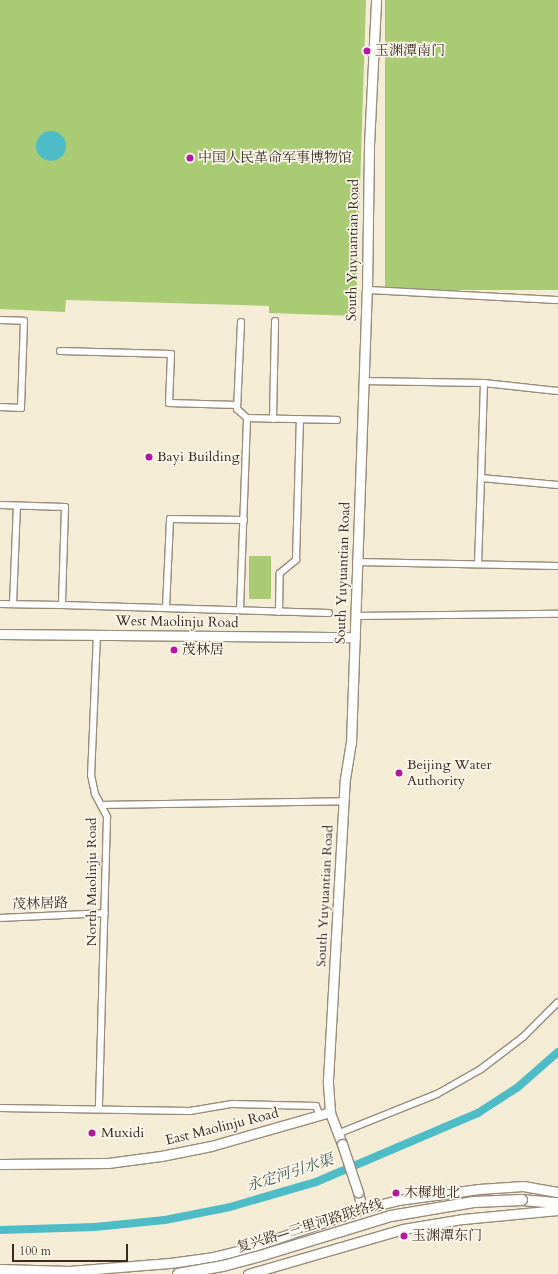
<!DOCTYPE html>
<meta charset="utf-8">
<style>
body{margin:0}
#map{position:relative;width:558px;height:1274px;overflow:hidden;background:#f5ecd6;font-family:Cardo,"Noto Serif SC",serif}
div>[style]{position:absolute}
.green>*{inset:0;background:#a9cb74;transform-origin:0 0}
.water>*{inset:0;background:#4ebcc6}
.round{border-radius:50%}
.canal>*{height:8px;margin:-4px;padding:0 4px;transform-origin:4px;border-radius:4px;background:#4ebcc6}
.roads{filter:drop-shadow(1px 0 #988b7a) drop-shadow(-1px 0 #988b7a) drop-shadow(0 1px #988b7a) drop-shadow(0 -1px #988b7a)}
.street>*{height:6px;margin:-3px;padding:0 3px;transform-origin:3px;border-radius:3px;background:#fff}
.secondary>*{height:9px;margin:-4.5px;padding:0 4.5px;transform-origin:4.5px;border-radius:4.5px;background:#fff}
.primary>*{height:10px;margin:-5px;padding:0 5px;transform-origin:5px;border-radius:5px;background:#fff}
.bridges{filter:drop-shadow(1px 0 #988b7a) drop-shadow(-1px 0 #988b7a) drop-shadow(0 1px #988b7a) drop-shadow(0 -1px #988b7a)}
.secondary-bridge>*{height:9px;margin:-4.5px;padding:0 4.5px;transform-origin:4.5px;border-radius:4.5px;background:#fff}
.primary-bridge>*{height:10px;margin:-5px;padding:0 5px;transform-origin:5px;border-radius:5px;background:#fff}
.dots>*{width:11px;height:11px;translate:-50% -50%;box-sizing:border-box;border:2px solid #fbf7ec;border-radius:50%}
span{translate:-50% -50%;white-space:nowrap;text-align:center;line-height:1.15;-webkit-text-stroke:3.5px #fbf7ec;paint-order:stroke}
.poi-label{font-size:14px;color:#3b2a1e}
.left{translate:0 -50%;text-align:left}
.street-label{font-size:14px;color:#3b2a1e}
.water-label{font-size:15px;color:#425d59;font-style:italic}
.scale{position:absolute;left:12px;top:1244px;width:116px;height:18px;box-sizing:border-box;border:2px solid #3b2a1e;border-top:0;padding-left:5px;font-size:12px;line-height:14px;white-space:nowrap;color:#3b2a1e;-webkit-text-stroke:3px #fbf7ec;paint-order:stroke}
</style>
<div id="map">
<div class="green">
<div style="clip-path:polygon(0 0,366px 0,356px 316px,269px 313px,269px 306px,66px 300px,65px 312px,0 309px)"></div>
<div style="left:385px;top:0;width:173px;height:290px"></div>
<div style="left:249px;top:556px;width:22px;height:43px"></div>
</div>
<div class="water">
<div class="round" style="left:36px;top:131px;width:30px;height:30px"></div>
</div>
<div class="canal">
<div style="left:0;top:1230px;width:95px;rotate:-1.8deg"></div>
<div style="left:95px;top:1227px;width:70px;rotate:-5.7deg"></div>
<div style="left:165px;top:1220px;width:66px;rotate:-11.3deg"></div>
<div style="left:230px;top:1207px;width:90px;rotate:-16.2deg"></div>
<div style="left:316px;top:1182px;width:176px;rotate:-23.1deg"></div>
<div style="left:478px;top:1113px;width:48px;rotate:-33deg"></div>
<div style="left:518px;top:1087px;width:53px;rotate:-41.2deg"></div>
</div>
<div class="roads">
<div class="street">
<div style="left:367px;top:290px;width:191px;rotate:3deg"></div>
<div style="left:0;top:320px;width:24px;rotate:2deg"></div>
<div style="left:24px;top:321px;width:87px;rotate:92deg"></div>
<div style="left:21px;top:408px;width:21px;rotate:-177deg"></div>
<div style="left:241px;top:322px;width:87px;rotate:92.6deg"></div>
<div style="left:237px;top:409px;width:13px;rotate:42deg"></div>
<div style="left:60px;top:351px;width:111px;rotate:1.5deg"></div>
<div style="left:171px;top:354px;width:49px;rotate:92.3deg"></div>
<div style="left:169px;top:403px;width:68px;rotate:1.7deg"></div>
<div style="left:364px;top:381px;width:120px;rotate:1deg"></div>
<div style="left:484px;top:383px;width:74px;rotate:6.2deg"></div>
<div style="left:484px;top:383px;width:95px;rotate:91.8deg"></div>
<div style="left:481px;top:478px;width:77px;rotate:5.2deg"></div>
<div style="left:273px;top:419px;width:98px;rotate:-88.8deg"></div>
<div style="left:0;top:505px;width:65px;rotate:1.8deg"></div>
<div style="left:65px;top:507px;width:98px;rotate:91.8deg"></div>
<div style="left:62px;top:605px;width:267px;rotate:1.7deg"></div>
<div style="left:356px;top:562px;width:202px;rotate:1.1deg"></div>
<div style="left:478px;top:564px;width:86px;rotate:-88deg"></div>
<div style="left:0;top:604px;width:62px;rotate:0.9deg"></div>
<div style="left:13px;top:604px;width:98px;rotate:-87.7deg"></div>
<div style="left:166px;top:608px;width:89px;rotate:-87.4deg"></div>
<div style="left:170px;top:519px;width:74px;rotate:0.8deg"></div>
<div style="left:240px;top:610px;width:192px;rotate:-87.9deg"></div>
<div style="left:247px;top:418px;width:90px;rotate:1.3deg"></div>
<div style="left:279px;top:612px;width:39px;rotate:-89deg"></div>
<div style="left:280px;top:573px;width:21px;rotate:-39deg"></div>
<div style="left:296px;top:560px;width:141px;rotate:-88.4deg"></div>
<div style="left:355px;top:616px;width:203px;rotate:-0.6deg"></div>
<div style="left:97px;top:634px;width:141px;rotate:92.4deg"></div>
<div style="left:91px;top:775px;width:19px;rotate:78deg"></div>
<div style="left:95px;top:794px;width:26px;rotate:62deg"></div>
<div style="left:107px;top:817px;width:291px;rotate:91.6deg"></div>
<div style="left:101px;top:805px;width:243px;rotate:-0.9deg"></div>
<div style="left:0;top:918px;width:105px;rotate:-2.7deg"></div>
<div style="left:0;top:1108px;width:190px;rotate:0.9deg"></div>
<div style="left:190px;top:1111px;width:43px;rotate:-9.5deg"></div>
<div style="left:232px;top:1104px;width:84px;rotate:1.4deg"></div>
<div style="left:316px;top:1106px;width:11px;rotate:68deg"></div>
<div style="left:337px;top:1134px;width:108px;rotate:-21.8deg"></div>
<div style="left:437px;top:1094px;width:51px;rotate:-29.6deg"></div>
<div style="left:481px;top:1069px;width:53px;rotate:-37.3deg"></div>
<div style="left:523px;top:1037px;width:49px;rotate:-45deg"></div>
</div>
<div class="secondary">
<div style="left:0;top:634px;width:355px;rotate:0.5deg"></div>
<div style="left:342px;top:1144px;width:34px;rotate:-111deg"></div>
<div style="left:330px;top:1112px;width:32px;rotate:-94deg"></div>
<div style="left:328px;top:1080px;width:301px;rotate:-86.8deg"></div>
<div style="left:345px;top:779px;width:36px;rotate:-81deg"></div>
<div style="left:351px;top:743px;width:453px;rotate:-88deg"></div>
<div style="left:367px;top:290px;width:145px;rotate:-89.2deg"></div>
<div style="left:369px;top:145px;width:145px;rotate:-87.2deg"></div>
<div style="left:0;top:1164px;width:108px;rotate:-0.5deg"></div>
<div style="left:108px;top:1163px;width:53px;rotate:-7.5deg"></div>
<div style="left:161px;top:1156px;width:51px;rotate:-11.3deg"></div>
<div style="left:211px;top:1146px;width:124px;rotate:-15.9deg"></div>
<div style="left:358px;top:1192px;width:17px;rotate:77deg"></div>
<div style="left:0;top:1269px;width:69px;rotate:1.7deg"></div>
<div style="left:69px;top:1271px;width:101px;rotate:-4.5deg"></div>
<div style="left:170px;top:1263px;width:43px;rotate:-7.9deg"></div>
<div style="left:213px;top:1257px;width:34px;rotate:-14deg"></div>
<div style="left:246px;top:1249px;width:123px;rotate:-19deg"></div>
<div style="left:362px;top:1209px;width:37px;rotate:-14deg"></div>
<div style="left:398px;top:1200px;width:82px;rotate:-7.7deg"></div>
<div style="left:479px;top:1189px;width:44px;rotate:-3.9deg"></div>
<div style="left:523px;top:1186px;width:36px;rotate:10deg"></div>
<div style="left:248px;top:1274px;width:161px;rotate:-16.2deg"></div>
<div style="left:403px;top:1229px;width:61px;rotate:-9.5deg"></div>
<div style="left:463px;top:1219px;width:95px;rotate:-5.4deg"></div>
</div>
<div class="primary">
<div style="left:522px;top:1200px;width:36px;rotate:5deg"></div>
</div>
</div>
<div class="bridges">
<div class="secondary-bridge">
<div style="left:342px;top:1144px;width:51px;rotate:71.6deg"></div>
</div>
<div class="primary-bridge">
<div style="left:178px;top:1274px;width:46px;rotate:-10.1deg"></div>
<div style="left:223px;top:1266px;width:35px;rotate:-15deg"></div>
<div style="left:257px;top:1257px;width:140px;rotate:-17deg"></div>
<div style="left:391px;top:1216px;width:84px;rotate:-9.6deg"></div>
<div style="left:474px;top:1202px;width:48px;rotate:-2.4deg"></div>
</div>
</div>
<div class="dots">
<div style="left:367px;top:51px;background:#b5179e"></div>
<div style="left:190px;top:158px;background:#b5179e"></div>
<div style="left:149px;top:457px;background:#b5179e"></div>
<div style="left:174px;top:650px;background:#b5179e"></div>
<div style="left:399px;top:773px;background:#b5179e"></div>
<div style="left:92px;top:1133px;background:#b5179e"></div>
<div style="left:396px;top:1193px;background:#b5179e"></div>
<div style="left:404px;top:1236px;background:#b5179e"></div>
</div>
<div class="poi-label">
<span class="left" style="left:375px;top:51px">玉渊潭南门</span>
<span class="left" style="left:198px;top:158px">中国人民革命军事博物馆</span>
<span class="left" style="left:157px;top:457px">Bayi Building</span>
<span class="left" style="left:182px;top:650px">茂林居</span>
<span class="left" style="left:407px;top:773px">Beijing Water<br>Authority</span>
<span class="left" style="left:101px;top:1133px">Muxidi</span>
<span class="left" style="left:404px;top:1193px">木樨地北</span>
<span class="left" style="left:412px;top:1236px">玉渊潭东门</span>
</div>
<div class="street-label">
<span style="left:353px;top:250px;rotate:-89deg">South Yuyuantian Road</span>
<span style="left:343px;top:573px;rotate:-88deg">South Yuyuantian Road</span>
<span style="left:177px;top:622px;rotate:1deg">West Maolinju Road</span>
<span style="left:92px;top:882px;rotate:-90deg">North Maolinju Road</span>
<span style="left:325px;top:896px;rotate:-87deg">South Yuyuantian Road</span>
<span style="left:40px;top:904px;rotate:-2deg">茂林居路</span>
<span style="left:222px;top:1127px;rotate:-14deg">East Maolinju Road</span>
<span style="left:310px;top:1226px;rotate:-17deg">复兴路—三里河路联络线</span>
</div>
<div class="water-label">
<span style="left:290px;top:1173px;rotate:-18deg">永定河引水渠</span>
</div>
<div class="scale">100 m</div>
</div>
